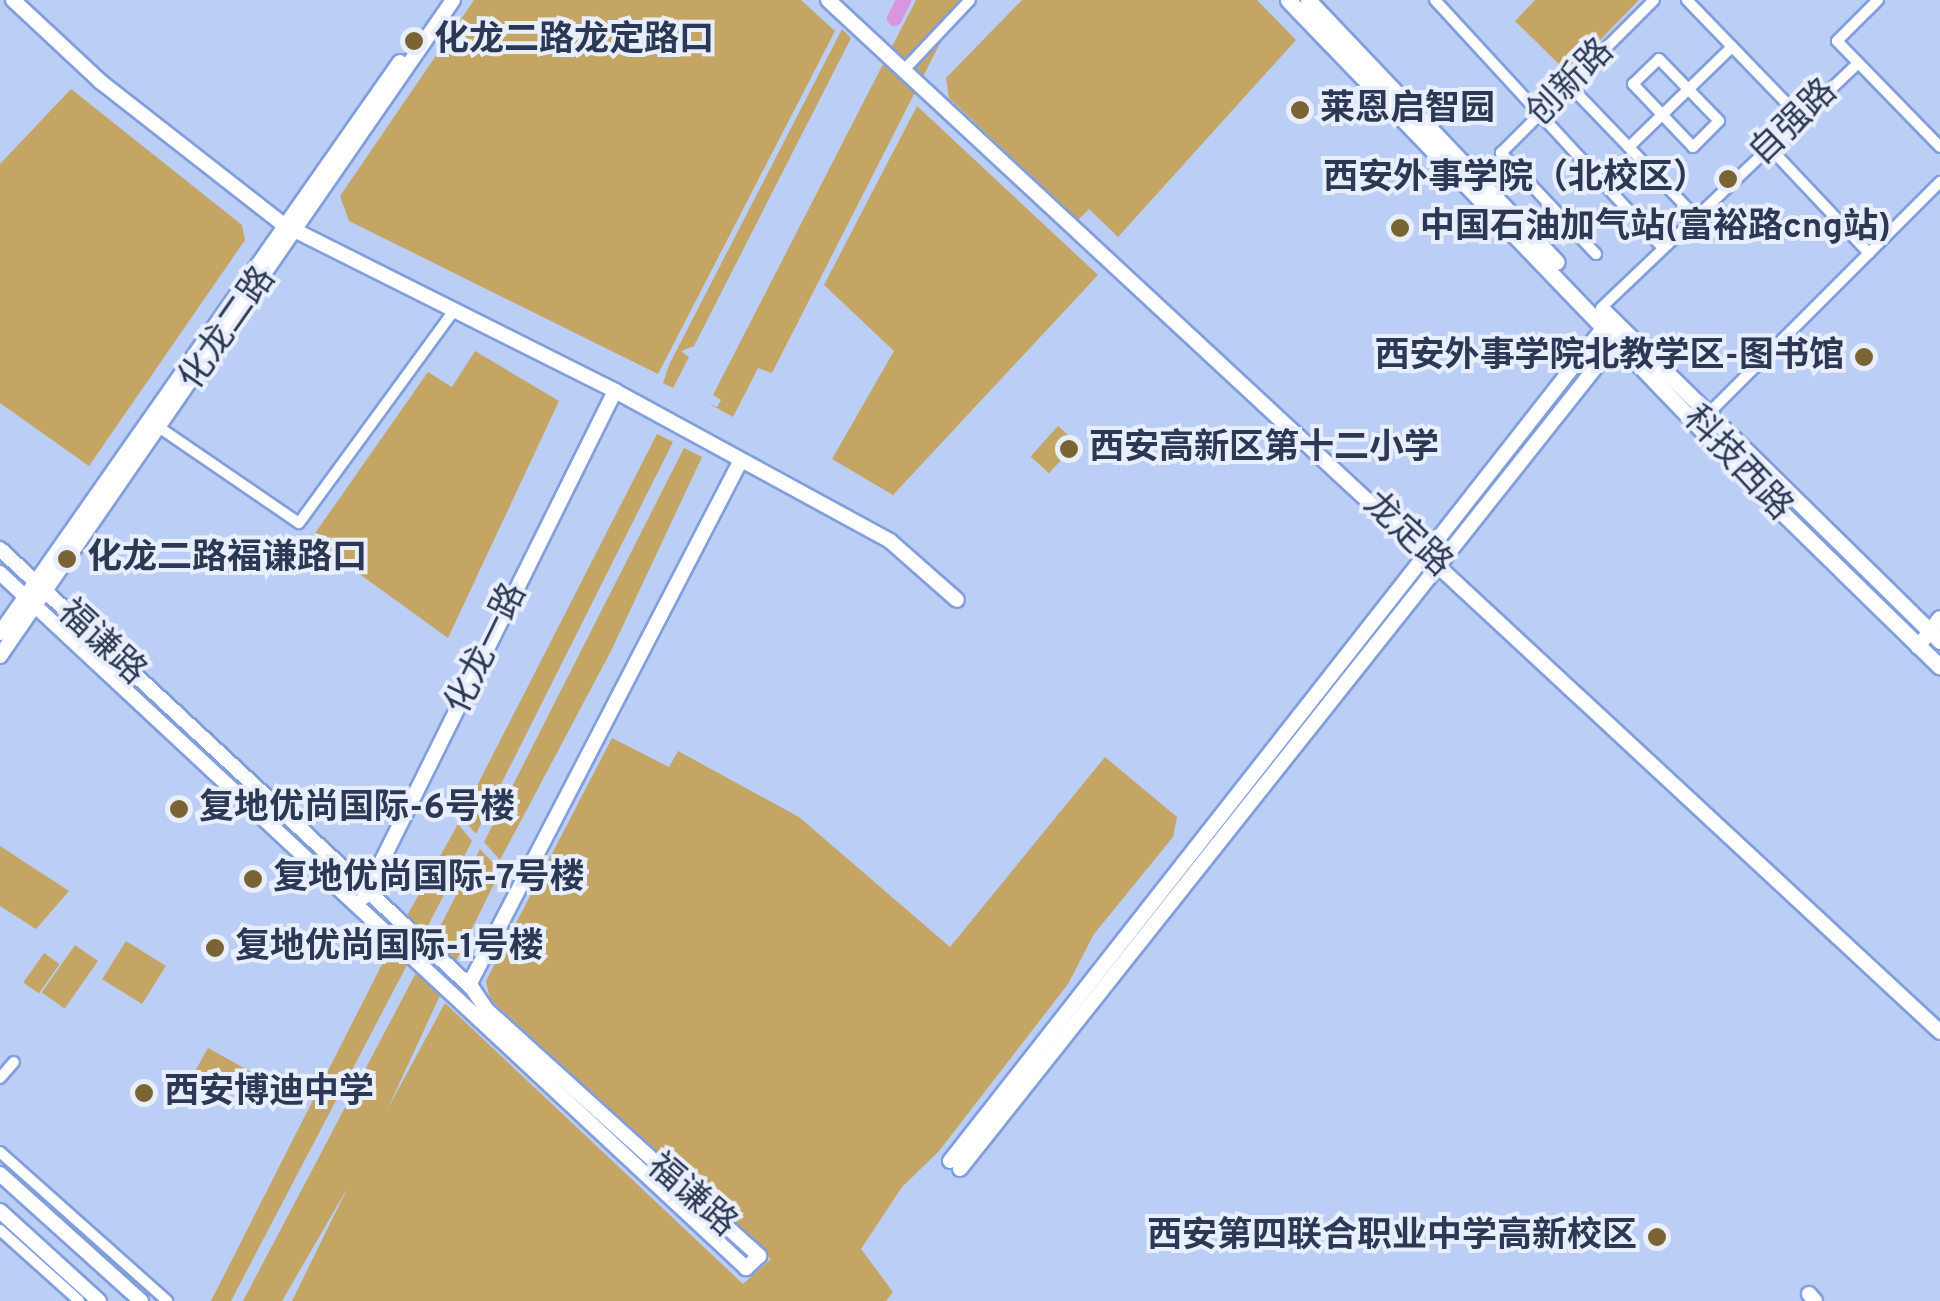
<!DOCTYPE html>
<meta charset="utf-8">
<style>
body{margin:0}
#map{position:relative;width:1940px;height:1301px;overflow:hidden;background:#bbcef5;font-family:Overpass,"Noto Sans SC",sans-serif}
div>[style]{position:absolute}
.green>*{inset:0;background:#c5a564;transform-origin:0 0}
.river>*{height:15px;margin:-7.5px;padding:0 7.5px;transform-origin:7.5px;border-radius:7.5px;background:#d995dd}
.roads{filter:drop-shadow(2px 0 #819edd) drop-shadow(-2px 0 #819edd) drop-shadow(0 2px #819edd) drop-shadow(0 -2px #819edd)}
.street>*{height:10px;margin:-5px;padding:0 5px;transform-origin:5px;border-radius:5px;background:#fff}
.secondary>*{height:14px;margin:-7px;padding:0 7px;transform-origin:7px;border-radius:7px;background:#fff}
.primary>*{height:15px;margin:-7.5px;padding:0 7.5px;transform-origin:7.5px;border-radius:7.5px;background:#fff}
.dots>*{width:28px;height:28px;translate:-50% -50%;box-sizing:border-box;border:5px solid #e8eefc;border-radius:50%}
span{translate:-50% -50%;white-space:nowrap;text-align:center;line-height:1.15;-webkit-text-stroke:8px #e8eefc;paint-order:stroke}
.poi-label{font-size:35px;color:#2d3954;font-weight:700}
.left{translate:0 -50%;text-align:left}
.right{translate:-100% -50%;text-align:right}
.street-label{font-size:35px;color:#2d3954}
</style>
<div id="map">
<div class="green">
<div style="clip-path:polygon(474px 0,801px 0,835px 31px,658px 374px,349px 221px,340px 196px)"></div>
<div style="clip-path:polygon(916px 0,962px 0,772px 373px,758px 368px,733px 417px,708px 403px,717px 407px,721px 400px,713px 395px)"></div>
<div style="clip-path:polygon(1022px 0,1257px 0,1296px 40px,1118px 237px,1089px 209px,1078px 220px,949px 98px,946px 78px)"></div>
<div style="clip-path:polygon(1535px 0,1639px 0,1568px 73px,1515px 21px)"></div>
<div style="clip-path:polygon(842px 29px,851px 38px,694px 346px,681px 351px,689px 357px,673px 388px,663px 383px,669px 365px)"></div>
<div style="clip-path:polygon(71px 89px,242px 225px,245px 240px,89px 466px,0 403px,0 164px)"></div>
<div style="clip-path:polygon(917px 106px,1098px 275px,893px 495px,832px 459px,894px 351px,824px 285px)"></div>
<div style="clip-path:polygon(475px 351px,559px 401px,448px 638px,311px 539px,428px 372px,452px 387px)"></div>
<div style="left:1058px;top:426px;width:25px;height:41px;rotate:42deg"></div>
<div style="clip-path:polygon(657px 434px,673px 442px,476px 834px,461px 817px)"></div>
<div style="clip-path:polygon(684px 448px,702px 457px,611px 651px,500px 860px,484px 842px)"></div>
<div style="clip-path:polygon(612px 738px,669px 767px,678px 751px,799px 817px,950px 947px,1105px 757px,1177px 817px,1173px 837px,1094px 934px,1068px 984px,939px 1151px,902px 1187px,861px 1249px,893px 1292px,886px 1301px,292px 1301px,348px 1187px,282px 1301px,243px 1301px,427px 952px,450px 974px,387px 1110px,445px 1003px,743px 1284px,771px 1259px,490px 999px,486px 981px)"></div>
<div style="clip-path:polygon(458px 824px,472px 841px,422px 937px,404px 921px)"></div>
<div style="clip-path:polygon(0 846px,69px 891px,36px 929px,0 906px)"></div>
<div style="clip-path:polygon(480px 849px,498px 868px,496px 880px,453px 967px,430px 946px)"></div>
<div style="clip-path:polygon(401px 927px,418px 944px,231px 1301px,211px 1301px)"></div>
<div style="left:126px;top:941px;width:47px;height:45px;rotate:32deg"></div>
<div style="left:75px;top:945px;width:28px;height:58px;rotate:35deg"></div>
<div style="left:44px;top:953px;width:19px;height:36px;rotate:35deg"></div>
<div style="left:208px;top:1048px;width:60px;height:26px;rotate:29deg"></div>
</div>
<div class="river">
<div style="left:894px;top:18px;width:20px;rotate:-63deg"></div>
</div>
<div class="roads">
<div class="street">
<div style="left:1435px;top:0;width:337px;rotate:47.4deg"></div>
<div style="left:1687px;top:0;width:163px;rotate:46deg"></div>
<div style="left:1878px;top:0;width:58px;rotate:135deg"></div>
<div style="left:1837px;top:41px;width:148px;rotate:45.8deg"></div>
<div style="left:1659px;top:59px;width:86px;rotate:45.9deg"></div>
<div style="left:1719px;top:121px;width:37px;rotate:135deg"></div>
<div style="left:1693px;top:147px;width:87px;rotate:-133.6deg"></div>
<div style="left:1633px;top:84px;width:36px;rotate:-44deg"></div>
<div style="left:904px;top:70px;width:96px;rotate:-46.7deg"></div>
<div style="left:1569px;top:85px;width:183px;rotate:46.1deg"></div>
<div style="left:1629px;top:147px;width:144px;rotate:-44.2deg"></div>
<div style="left:1769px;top:147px;width:146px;rotate:46.7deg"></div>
<div style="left:1596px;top:254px;width:139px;rotate:-133.2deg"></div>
<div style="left:1501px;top:153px;width:216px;rotate:-45deg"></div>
<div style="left:1601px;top:308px;width:355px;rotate:-43.6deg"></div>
<div style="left:1709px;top:413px;width:327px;rotate:-45deg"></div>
<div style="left:160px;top:428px;width:168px;rotate:34.4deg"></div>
<div style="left:299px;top:523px;width:265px;rotate:-53.9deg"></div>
<div style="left:0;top:1078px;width:21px;rotate:-49deg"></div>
<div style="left:0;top:1152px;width:224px;rotate:41.7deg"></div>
<div style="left:0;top:1230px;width:106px;rotate:41.9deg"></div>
</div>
<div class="secondary">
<div style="left:13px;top:0;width:120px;rotate:43deg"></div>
<div style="left:101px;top:82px;width:232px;rotate:38deg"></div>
<div style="left:284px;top:225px;width:370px;rotate:26.6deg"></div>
<div style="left:615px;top:391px;width:313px;rotate:28.6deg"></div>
<div style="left:890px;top:541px;width:89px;rotate:41.4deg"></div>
<div style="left:828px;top:0;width:1517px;rotate:42.86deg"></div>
<div style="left:0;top:549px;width:645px;rotate:42.93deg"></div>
<div style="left:472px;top:988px;width:27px;rotate:56deg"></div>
<div style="left:487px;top:1010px;width:367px;rotate:42.1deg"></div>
<div style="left:759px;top:1256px;width:18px;rotate:137deg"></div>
<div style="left:746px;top:1268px;width:1020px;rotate:-137.03deg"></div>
<div style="left:0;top:633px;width:697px;rotate:-54.99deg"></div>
<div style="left:1918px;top:647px;width:36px;rotate:-53deg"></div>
<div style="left:0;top:656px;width:797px;rotate:-55.37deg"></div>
<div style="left:364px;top:897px;width:565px;rotate:-63.62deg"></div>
<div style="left:469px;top:985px;width:591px;rotate:-62.61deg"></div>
<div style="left:950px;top:1161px;width:1061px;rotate:-51.89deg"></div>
<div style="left:960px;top:1169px;width:1059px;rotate:-51.59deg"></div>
<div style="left:0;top:1174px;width:190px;rotate:42deg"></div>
<div style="left:0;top:1211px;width:134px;rotate:42.3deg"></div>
<div style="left:1809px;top:1294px;width:9px;rotate:49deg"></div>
</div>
<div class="primary">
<div style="left:1288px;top:0;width:692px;rotate:46.11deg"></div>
<div style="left:1768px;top:499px;width:240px;rotate:44.3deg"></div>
<div style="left:1308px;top:0;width:361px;rotate:46.5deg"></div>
<div style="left:1604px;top:311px;width:471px;rotate:44.5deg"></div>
</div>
</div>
<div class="dots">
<div style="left:414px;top:41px;background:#7b6434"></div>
<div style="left:1300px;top:110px;background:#7b6434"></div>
<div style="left:1728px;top:179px;background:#7b6434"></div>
<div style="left:1400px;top:228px;background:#7b6434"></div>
<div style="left:1864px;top:357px;background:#7b6434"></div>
<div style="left:1069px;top:449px;background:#7b6434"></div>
<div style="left:67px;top:559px;background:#7b6434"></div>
<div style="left:179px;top:809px;background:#7b6434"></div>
<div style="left:253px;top:879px;background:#7b6434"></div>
<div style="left:215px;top:948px;background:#7b6434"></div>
<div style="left:144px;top:1093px;background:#7b6434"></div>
<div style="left:1657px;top:1237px;background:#7b6434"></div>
</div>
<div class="poi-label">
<span class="left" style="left:434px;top:41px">化龙二路龙定路口</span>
<span class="left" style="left:1320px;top:110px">莱恩启智园</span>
<span class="right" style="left:1708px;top:179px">西安外事学院（北校区）</span>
<span class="left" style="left:1420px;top:228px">中国石油加气站(富裕路cng站)</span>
<span class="right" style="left:1844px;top:357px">西安外事学院北教学区-图书馆</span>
<span class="left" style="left:1089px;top:449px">西安高新区第十二小学</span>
<span class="left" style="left:87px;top:559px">化龙二路福谦路口</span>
<span class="left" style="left:199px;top:809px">复地优尚国际-6号楼</span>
<span class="left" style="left:273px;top:879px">复地优尚国际-7号楼</span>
<span class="left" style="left:235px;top:948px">复地优尚国际-1号楼</span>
<span class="left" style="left:164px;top:1093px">西安博迪中学</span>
<span class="right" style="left:1637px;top:1237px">西安第四联合职业中学高新校区</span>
</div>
<div class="street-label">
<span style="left:1571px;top:83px;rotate:-45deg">创新路</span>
<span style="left:1794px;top:123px;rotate:-44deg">自强路</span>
<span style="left:228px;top:329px;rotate:-55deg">化龙二路</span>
<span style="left:1737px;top:464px;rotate:47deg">科技西路</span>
<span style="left:1407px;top:535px;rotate:43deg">龙定路</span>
<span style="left:101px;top:643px;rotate:43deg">福谦路</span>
<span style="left:487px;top:649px;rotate:-64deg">化龙一路</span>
<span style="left:691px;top:1196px;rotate:41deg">福谦路</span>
</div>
</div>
